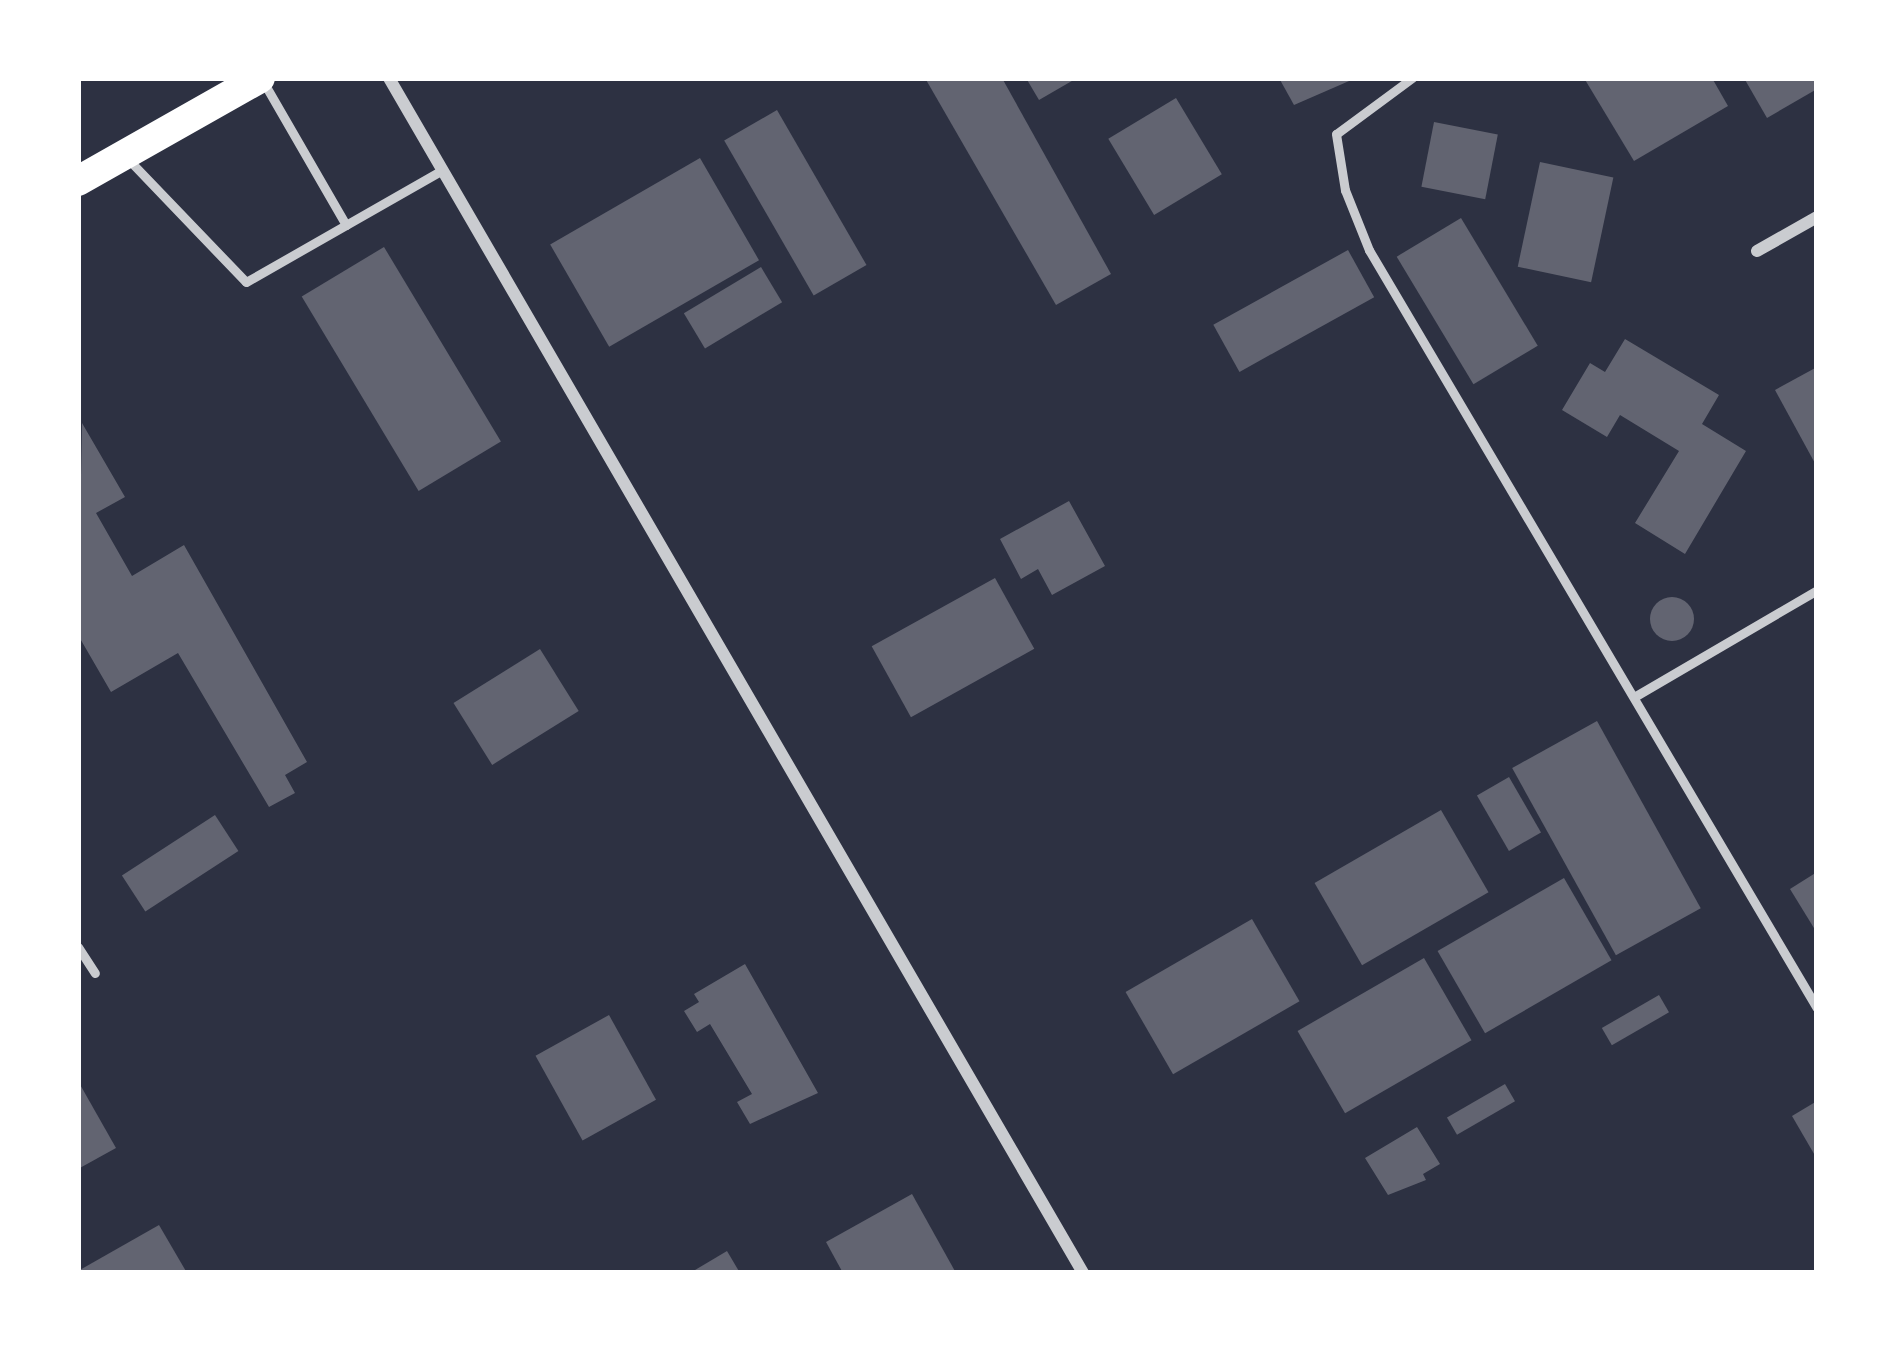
<!DOCTYPE html>
<style>
body{margin:0}
#map{position:relative;width:1895px;height:1351px;overflow:hidden;background:#2d3142;font-family:Ubuntu,sans-serif}
div>[style]{position:absolute}
.building>*{inset:0;background:#626471;transform-origin:0 0}
.round{border-radius:50%}
.service>*{height:9px;margin:-4.5px;padding:0 4.5px;transform-origin:4.5px;border-radius:4.5px;background:#caccd0}
.minor>*{height:12px;margin:-6px;padding:0 6px;transform-origin:6px;border-radius:6px;background:#caccd0}
.primary>*{height:30px;margin:-15px;padding:0 15px;transform-origin:15px;border-radius:15px;background:#fff}
span{translate:-50% -50%;white-space:nowrap;text-align:center;line-height:1.15;-webkit-text-stroke:10px #fff;paint-order:stroke}
.frame{position:absolute;inset:0;border:81px solid #fff;pointer-events:none}
</style>
<div id="map">
<div class="building">
<div style="clip-path:polygon(925px 78px,1002px 78px,1111px 274px,1056px 305px)"></div>
<div style="clip-path:polygon(1026px 78px,1077px 78px,1039px 100px)"></div>
<div style="clip-path:polygon(1279px 78px,1356px 78px,1294px 105px)"></div>
<div style="clip-path:polygon(1584px 78px,1712px 78px,1728px 106px,1634px 161px)"></div>
<div style="clip-path:polygon(1744px 78px,1817px 78px,1817px 89px,1767px 118px)"></div>
<div style="left:1176px;top:98px;width:89px;height:79px;rotate:59deg"></div>
<div style="left:777px;top:110px;width:179px;height:61px;rotate:60deg"></div>
<div style="left:1434px;top:122px;width:65px;height:66px;rotate:11deg"></div>
<div style="left:700px;top:158px;width:118px;height:173px;rotate:60deg"></div>
<div style="left:1540px;top:162px;width:75px;height:107px;rotate:12deg"></div>
<div style="left:1461px;top:218px;width:149px;height:75px;rotate:59deg"></div>
<div style="left:384px;top:247px;width:227px;height:96px;rotate:59deg"></div>
<div style="left:1348px;top:250px;width:54px;height:154px;rotate:61deg"></div>
<div style="left:761px;top:267px;width:41px;height:90px;rotate:59deg"></div>
<div style="clip-path:polygon(1625px 339px,1719px 395px,1702px 424px,1746px 451px,1685px 554px,1635px 523px,1679px 451px,1620px 415px,1607px 437px,1562px 410px,1590px 363px,1605px 372px)"></div>
<div style="clip-path:polygon(1817px 367px,1817px 467px,1775px 390px)"></div>
<div style="clip-path:polygon(82px 423px,125px 497px,96px 513px,132px 576px,184px 545px,307px 762px,285px 775px,295px 793px,269px 807px,178px 653px,111px 692px,78px 635px)"></div>
<div style="clip-path:polygon(1069px 501px,1105px 566px,1052px 595px,1038px 569px,1021px 579px,1000px 539px)"></div>
<div style="left:995px;top:578px;width:81px;height:141px;rotate:61deg"></div>
<div class="round" style="left:1650px;top:597px;width:44px;height:44px"></div>
<div style="left:540px;top:649px;width:73px;height:102px;rotate:58deg"></div>
<div style="left:1597px;top:721px;width:214px;height:97px;rotate:61deg"></div>
<div style="left:1509px;top:777px;width:64px;height:37px;rotate:60deg"></div>
<div style="left:1441px;top:810px;width:95px;height:146px;rotate:60deg"></div>
<div style="left:215px;top:815px;width:43px;height:111px;rotate:57deg"></div>
<div style="clip-path:polygon(1817px 872px,1817px 933px,1790px 889px)"></div>
<div style="left:1564px;top:878px;width:95px;height:146px;rotate:60deg"></div>
<div style="left:1252px;top:919px;width:95px;height:146px;rotate:60deg"></div>
<div style="left:1424px;top:958px;width:95px;height:146px;rotate:60deg"></div>
<div style="clip-path:polygon(745px 964px,818px 1093px,750px 1124px,737px 1102px,752px 1094px,710px 1024px,697px 1032px,684px 1011px,699px 1002px,694px 994px)"></div>
<div style="left:1659px;top:995px;width:20px;height:66px;rotate:60deg"></div>
<div style="left:609px;top:1015px;width:97px;height:84px;rotate:61deg"></div>
<div style="clip-path:polygon(78px 1081px,116px 1148px,78px 1169px)"></div>
<div style="left:1505px;top:1084px;width:20px;height:67px;rotate:60deg"></div>
<div style="clip-path:polygon(1817px 1101px,1817px 1159px,1792px 1116px)"></div>
<div style="clip-path:polygon(1417px 1127px,1440px 1164px,1423px 1174px,1426px 1180px,1388px 1195px,1365px 1158px)"></div>
<div style="clip-path:polygon(912px 1194px,956px 1273px,843px 1273px,826px 1242px)"></div>
<div style="clip-path:polygon(159px 1225px,187px 1273px,78px 1273px,78px 1271px)"></div>
<div style="clip-path:polygon(727px 1251px,740px 1273px,690px 1273px)"></div>
</div>
<div class="service">
<div style="left:1412px;top:78px;width:94px;rotate:143.6deg"></div>
<div style="left:1336px;top:134px;width:57px;rotate:80.9deg"></div>
<div style="left:1345px;top:190px;width:65px;rotate:68.2deg"></div>
<div style="left:1369px;top:250px;width:880px;rotate:59.42deg"></div>
<div style="left:264px;top:83px;width:164px;rotate:60deg"></div>
<div style="left:128px;top:159px;width:170px;rotate:46.2deg"></div>
<div style="left:246px;top:282px;width:226px;rotate:-29.7deg"></div>
<div style="left:1634px;top:697px;width:212px;rotate:-30.3deg"></div>
<div style="left:78px;top:947px;width:31px;rotate:57deg"></div>
</div>
<div class="minor">
<div style="left:389px;top:78px;width:1382px;rotate:59.85deg"></div>
<div style="left:1757px;top:251px;width:69px;rotate:-29.5deg"></div>
</div>
<div class="primary">
<div style="left:78px;top:181px;width:209px;rotate:-29.5deg"></div>
</div>
<div class="frame"></div>
</div>
